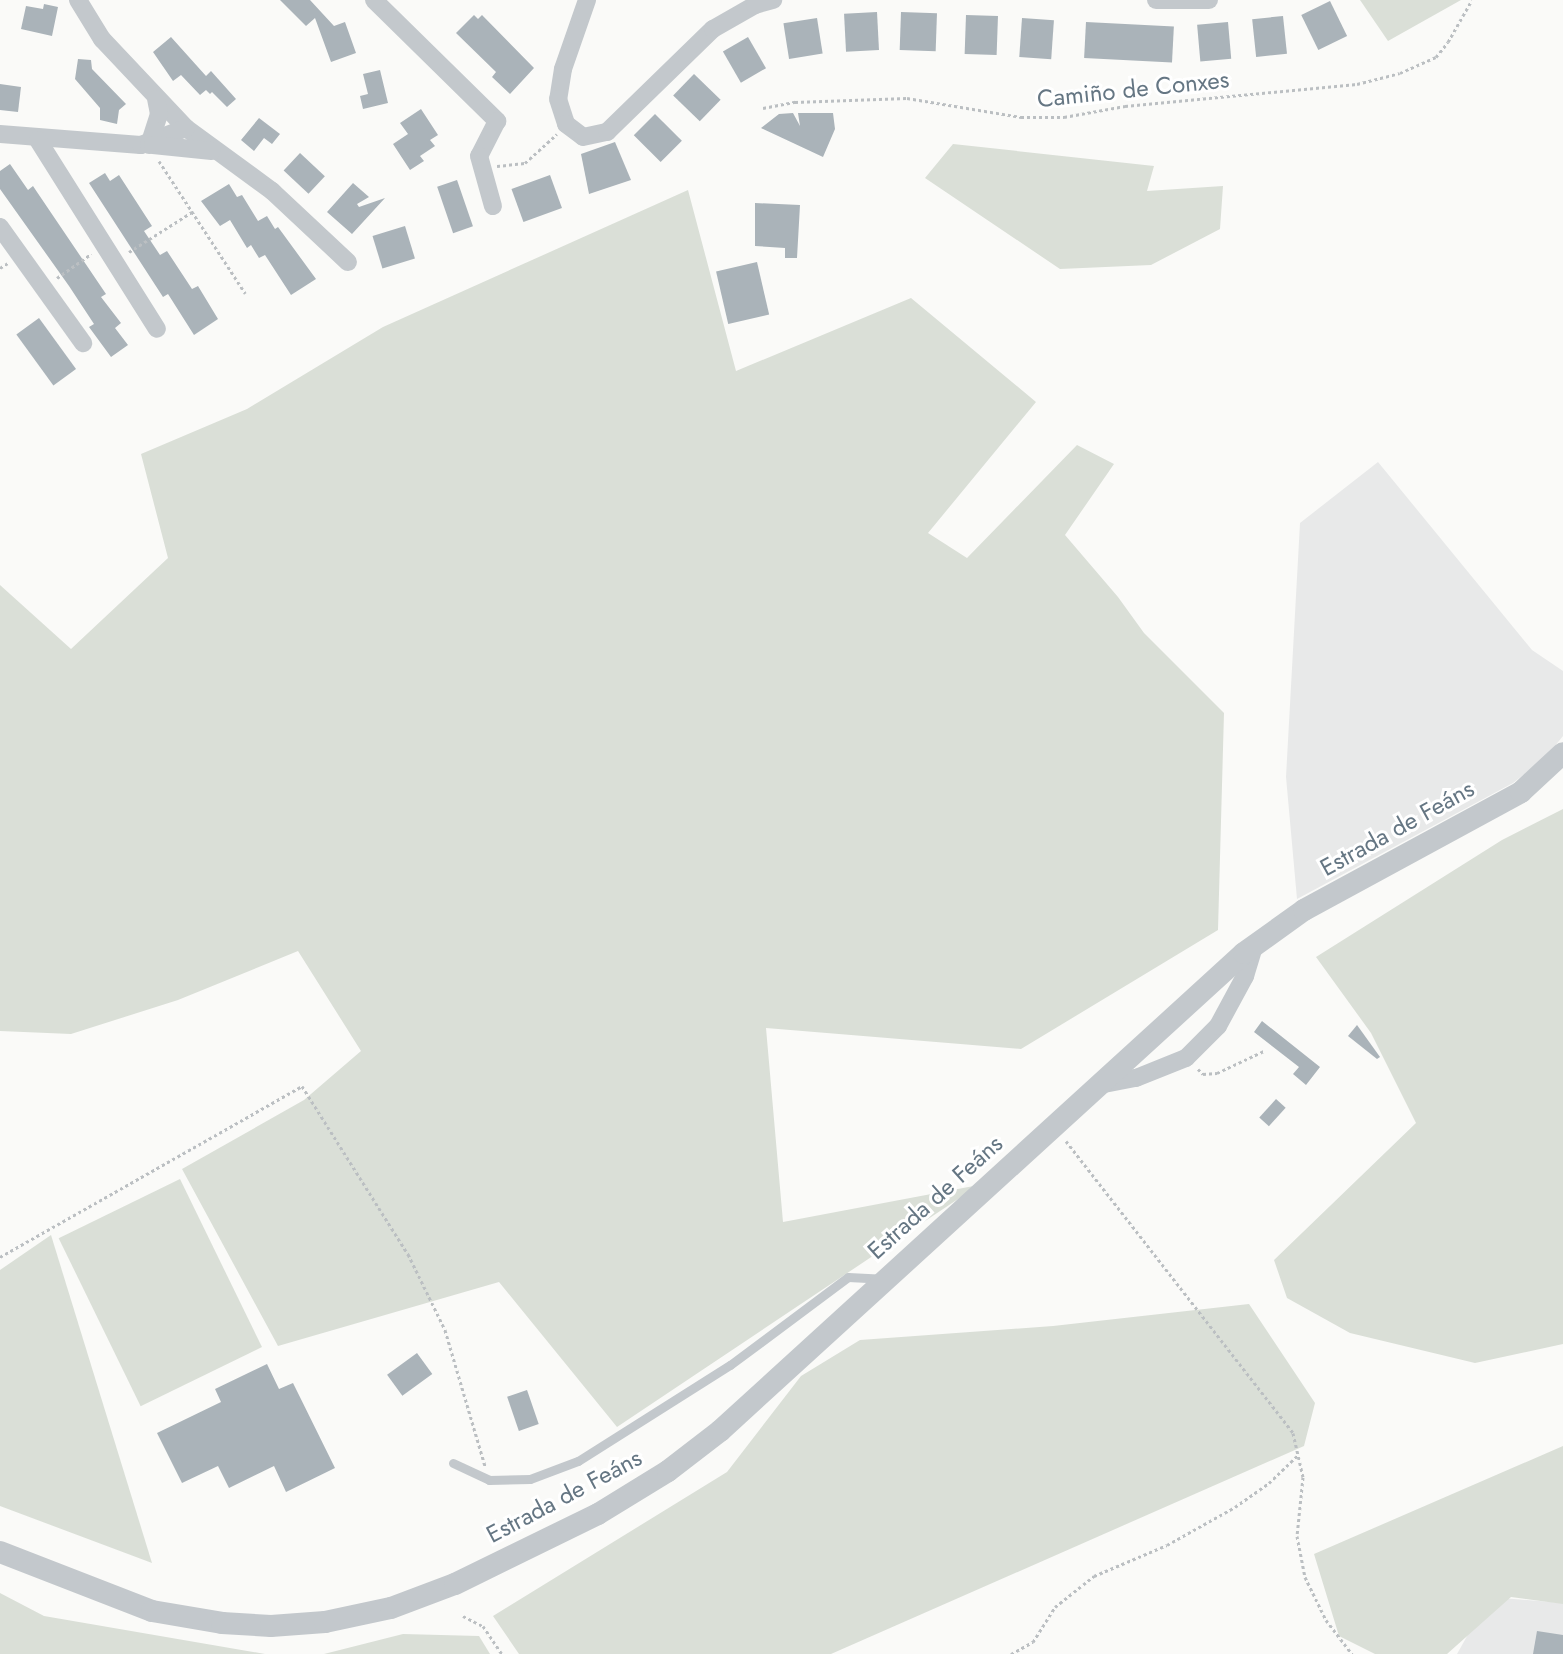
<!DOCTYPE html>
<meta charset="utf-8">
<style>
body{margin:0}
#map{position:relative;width:1563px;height:1654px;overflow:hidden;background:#fafaf8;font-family:Jost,sans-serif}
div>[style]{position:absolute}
.built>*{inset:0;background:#e8e9e9}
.green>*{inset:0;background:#dadfd7;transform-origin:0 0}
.building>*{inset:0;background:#aab3b9;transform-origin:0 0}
.path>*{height:3px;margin-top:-1.5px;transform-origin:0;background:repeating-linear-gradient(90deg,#bbbfc2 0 3px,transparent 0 6px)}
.service>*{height:9px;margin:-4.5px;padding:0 4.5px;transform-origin:4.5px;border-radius:4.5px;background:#c3c8cc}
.minor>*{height:18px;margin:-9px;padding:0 9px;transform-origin:9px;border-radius:9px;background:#c3c8cc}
.tertiary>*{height:22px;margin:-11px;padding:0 11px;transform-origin:11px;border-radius:11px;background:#c3c8cc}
span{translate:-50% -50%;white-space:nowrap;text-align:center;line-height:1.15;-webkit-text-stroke:6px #fff;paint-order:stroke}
.street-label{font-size:24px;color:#657683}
</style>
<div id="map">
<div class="built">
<div style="clip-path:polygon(1378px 462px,1532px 650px,1563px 671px,1563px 736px,1545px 758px,1513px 783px,1297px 899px,1286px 777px,1300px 523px)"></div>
<div style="clip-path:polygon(1489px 1597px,1563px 1603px,1563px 1654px,1457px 1654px)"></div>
</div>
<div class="green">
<div style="clip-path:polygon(1360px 0,1461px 0,1388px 41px)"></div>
<div style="clip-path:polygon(953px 144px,1154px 166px,1147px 191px,1223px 186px,1220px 229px,1151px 265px,1060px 269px,925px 178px)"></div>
<div style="clip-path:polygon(688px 190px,736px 371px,911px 298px,1036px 402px,928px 533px,967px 558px,1077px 445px,1114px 464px,1065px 535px,1118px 597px,1144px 633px,1224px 713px,1218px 930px,1021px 1049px,766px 1028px,783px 1222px,979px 1185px,617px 1427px,499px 1282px,278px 1346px,182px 1169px,304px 1100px,361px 1051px,298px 951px,178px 1000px,71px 1034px,0 1031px,0 585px,71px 649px,168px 558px,141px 454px,247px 409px,383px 327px)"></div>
<div style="clip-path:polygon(1563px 809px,1563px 1344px,1475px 1363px,1350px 1333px,1287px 1298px,1274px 1260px,1416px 1123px,1371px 1033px,1316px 957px,1502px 840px)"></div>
<div style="left:180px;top:1179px;width:187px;height:135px;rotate:64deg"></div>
<div style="clip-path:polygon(51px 1235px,152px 1563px,0 1506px,0 1270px)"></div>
<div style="clip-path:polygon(1249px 1304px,1315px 1403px,1304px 1446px,831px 1654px,519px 1654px,493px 1616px,727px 1472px,801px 1376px,860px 1340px,1053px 1326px)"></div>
<div style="clip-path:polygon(1563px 1446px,1563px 1604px,1511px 1597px,1447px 1654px,1375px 1654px,1339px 1636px,1314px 1554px)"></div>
<div style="clip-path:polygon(0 1593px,44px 1616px,265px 1654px,0 1654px)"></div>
<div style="clip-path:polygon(403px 1634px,479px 1636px,490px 1654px,324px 1654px)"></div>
</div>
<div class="building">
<div style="clip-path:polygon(280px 0,310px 0,334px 26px,345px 22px,356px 53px,331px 62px,315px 18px,306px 26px)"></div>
<div style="left:1330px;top:1px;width:39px;height:32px;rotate:64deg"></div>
<div style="clip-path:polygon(44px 4px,58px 7px,52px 36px,21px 29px,26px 6px,43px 9px)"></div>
<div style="left:877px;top:12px;width:38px;height:33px;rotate:87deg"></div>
<div style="left:901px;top:12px;width:36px;height:38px;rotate:2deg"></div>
<div style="clip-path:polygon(474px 15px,478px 19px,482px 15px,534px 68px,510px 94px,492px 77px,496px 72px,456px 33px)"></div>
<div style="left:966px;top:15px;width:32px;height:39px;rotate:2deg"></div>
<div style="left:1283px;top:16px;width:38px;height:31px;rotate:84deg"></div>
<div style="left:817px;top:18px;width:36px;height:34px;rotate:81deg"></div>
<div style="left:1022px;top:18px;width:32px;height:39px;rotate:4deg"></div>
<div style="left:1086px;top:22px;width:88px;height:36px;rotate:3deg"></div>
<div style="left:1228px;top:22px;width:37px;height:31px;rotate:85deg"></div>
<div style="clip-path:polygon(171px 37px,206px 76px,211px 71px,236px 99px,227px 107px,212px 92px,210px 94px,206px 90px,200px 95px,181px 75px,173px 81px,153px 52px)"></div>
<div style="left:748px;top:37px;width:36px;height:29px;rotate:60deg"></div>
<div style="clip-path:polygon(78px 59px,91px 60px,92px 69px,126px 104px,119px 110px,117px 124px,100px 120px,100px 108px,75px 79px)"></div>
<div style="clip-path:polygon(380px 70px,388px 103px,363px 109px,360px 96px,368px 94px,363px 74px)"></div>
<div style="left:694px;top:74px;width:37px;height:30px;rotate:44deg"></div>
<div style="clip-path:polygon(0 84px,21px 87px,18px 112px,0 110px)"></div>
<div style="clip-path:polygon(421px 109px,438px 135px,430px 140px,435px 146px,420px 156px,424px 161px,410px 170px,393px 144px,408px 134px,400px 123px)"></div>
<div style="clip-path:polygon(793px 113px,800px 126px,798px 113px,833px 113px,835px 129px,823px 157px,761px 128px,779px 114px)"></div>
<div style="left:655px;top:114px;width:38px;height:30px;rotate:45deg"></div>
<div style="clip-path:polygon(259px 118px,280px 134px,272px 144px,264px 138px,254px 151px,241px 140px)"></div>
<div style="clip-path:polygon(615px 142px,631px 180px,589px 194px,581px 154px)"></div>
<div style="left:300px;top:153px;width:34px;height:24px;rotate:43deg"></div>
<div style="clip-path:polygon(10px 164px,28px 190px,33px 186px,37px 192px,106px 294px,101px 297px,121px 323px,115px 328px,128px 345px,111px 357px,89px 327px,94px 324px,69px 286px,0 189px,0 171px)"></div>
<div style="clip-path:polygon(105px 173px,110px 181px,119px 175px,152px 226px,144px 231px,160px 255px,167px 251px,192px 289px,198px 286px,218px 319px,194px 335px,168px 294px,163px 297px,89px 183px)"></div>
<div style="left:550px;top:175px;width:35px;height:41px;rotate:70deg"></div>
<div style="left:457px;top:180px;width:49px;height:21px;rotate:71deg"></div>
<div style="clip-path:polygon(353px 183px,369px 197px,357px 204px,359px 207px,385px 198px,352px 234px,327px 212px)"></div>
<div style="clip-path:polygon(229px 184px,237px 197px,242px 195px,258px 221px,267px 216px,275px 229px,278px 227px,316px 279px,291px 295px,265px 255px,259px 258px,251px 245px,247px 248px,230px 220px,220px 226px,201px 201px)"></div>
<div style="clip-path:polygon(755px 203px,800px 205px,797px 258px,785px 258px,785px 248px,755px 246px)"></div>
<div style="left:405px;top:226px;width:34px;height:34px;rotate:73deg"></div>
<div style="left:757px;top:262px;width:54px;height:42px;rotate:77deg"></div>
<div style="left:39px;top:318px;width:63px;height:28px;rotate:54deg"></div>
<div style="clip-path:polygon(1262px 1021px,1320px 1067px,1306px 1085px,1293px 1074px,1299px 1067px,1254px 1032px)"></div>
<div style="clip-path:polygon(1357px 1025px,1380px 1057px,1377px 1059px,1348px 1036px)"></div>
<div style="left:1276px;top:1099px;width:13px;height:25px;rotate:42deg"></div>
<div style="left:417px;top:1353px;width:26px;height:37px;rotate:54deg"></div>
<div style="clip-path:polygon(267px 1364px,279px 1389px,293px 1383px,335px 1468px,286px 1492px,274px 1466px,229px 1488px,218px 1466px,182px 1483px,157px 1433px,221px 1402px,215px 1389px)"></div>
<div style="left:527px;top:1390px;width:36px;height:21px;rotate:71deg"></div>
<div style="clip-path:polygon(1537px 1631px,1563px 1635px,1563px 1654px,1533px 1654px)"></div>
</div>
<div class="path">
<div style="left:763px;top:108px;width:33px;rotate:-11deg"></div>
<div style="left:795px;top:102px;width:112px;rotate:-2deg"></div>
<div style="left:907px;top:98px;width:116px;rotate:9.5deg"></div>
<div style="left:1021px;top:117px;width:43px"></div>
<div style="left:1064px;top:117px;width:62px;rotate:-10.2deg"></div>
<div style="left:1125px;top:106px;width:233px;rotate:-5.4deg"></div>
<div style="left:1357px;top:84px;width:44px;rotate:-14.3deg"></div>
<div style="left:1400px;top:73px;width:39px;rotate:-24deg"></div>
<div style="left:1436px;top:57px;width:19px;rotate:-51deg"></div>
<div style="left:1448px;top:42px;width:48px;rotate:-60.3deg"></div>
<div style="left:159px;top:161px;width:158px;rotate:56.9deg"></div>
<div style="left:497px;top:166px;width:28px;rotate:-6deg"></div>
<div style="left:525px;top:163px;width:43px;rotate:-42.2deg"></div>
<div style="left:129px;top:252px;width:75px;rotate:-32.4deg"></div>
<div style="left:0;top:268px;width:9px;rotate:-32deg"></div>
<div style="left:57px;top:278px;width:42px;rotate:-35.2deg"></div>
<div style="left:1198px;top:1069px;width:7px;rotate:45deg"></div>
<div style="left:1203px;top:1074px;width:14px;rotate:-4deg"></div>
<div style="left:1217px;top:1073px;width:52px;rotate:-25.1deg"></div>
<div style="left:1066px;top:1141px;width:370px;rotate:52.1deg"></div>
<div style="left:1293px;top:1433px;width:45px;rotate:77.2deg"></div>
<div style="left:1303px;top:1477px;width:59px;rotate:95.8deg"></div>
<div style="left:1297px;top:1536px;width:42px;rotate:79deg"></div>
<div style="left:1305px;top:1577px;width:48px;rotate:64deg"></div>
<div style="left:1326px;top:1620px;width:43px;rotate:52.6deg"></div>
<div style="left:0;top:1257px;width:347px;rotate:-29.5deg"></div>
<div style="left:302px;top:1086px;width:199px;rotate:57.8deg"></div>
<div style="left:408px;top:1254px;width:85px;rotate:64deg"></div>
<div style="left:445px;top:1330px;width:142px;rotate:73.6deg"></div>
<div style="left:463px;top:1616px;width:22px;rotate:27deg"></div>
<div style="left:483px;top:1626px;width:34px;rotate:56deg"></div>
<div style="left:1011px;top:1654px;width:25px;rotate:-29deg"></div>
<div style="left:1033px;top:1642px;width:41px;rotate:-57.8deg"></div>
<div style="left:1055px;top:1607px;width:50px;rotate:-38.5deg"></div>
<div style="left:1094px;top:1576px;width:79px;rotate:-23deg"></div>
<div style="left:1167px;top:1545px;width:78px;rotate:-29.2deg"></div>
<div style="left:1235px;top:1507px;width:42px;rotate:-35.2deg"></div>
<div style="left:1269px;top:1483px;width:40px;rotate:-44deg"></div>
</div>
<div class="service">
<div style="left:453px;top:1463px;width:40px;rotate:25deg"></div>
<div style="left:489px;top:1480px;width:41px;rotate:-1.4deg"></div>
<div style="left:530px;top:1479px;width:51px;rotate:-20.6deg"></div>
<div style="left:578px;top:1461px;width:180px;rotate:-32.3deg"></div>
<div style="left:730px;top:1365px;width:147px;rotate:-36.7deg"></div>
<div style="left:848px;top:1277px;width:34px;rotate:3deg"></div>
</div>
<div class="minor">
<div style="left:78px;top:0;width:46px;rotate:58.4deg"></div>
<div style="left:102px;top:39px;width:122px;rotate:46.7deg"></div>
<div style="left:186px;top:128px;width:107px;rotate:36.2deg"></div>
<div style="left:272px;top:191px;width:104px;rotate:43.1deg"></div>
<div style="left:374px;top:0;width:173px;rotate:44.5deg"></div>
<div style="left:497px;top:121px;width:39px;rotate:117deg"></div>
<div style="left:479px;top:156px;width:52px;rotate:74.4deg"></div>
<div style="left:587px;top:0;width:73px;rotate:109.2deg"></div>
<div style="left:563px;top:69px;width:30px;rotate:99deg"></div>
<div style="left:558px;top:99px;width:26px;rotate:72deg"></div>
<div style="left:566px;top:124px;width:21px;rotate:37deg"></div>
<div style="left:583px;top:137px;width:25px;rotate:-12deg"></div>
<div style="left:607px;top:132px;width:148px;rotate:-44.2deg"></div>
<div style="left:713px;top:29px;width:48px;rotate:-29.7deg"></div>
<div style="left:755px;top:5px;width:19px;rotate:-16deg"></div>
<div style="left:1156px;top:0;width:53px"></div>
<div style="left:0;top:134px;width:141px;rotate:4.5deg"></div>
<div style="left:141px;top:145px;width:48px;rotate:-20.7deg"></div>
<div style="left:38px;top:140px;width:223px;rotate:57.8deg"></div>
<div style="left:149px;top:145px;width:33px;rotate:-72deg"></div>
<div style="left:159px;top:114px;width:15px;rotate:-101deg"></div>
<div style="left:153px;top:145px;width:59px;rotate:5.8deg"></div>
<div style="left:0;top:227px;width:143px;rotate:54.4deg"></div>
<div style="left:1099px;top:1085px;width:38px;rotate:-11deg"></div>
<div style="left:1136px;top:1078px;width:54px;rotate:-21.8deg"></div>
<div style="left:1186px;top:1058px;width:45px;rotate:-45deg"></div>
<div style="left:1218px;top:1026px;width:57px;rotate:-61.6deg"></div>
<div style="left:1245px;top:976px;width:31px;rotate:-73deg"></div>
</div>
<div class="tertiary">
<div style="left:0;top:1552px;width:163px;rotate:21.2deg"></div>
<div style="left:152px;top:1611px;width:71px;rotate:9.7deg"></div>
<div style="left:222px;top:1623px;width:49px;rotate:3.5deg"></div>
<div style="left:271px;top:1626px;width:54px;rotate:-4.2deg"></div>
<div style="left:325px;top:1622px;width:67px;rotate:-12deg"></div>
<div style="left:391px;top:1608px;width:68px;rotate:-20.6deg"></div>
<div style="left:455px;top:1584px;width:159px;rotate:-26.1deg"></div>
<div style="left:598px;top:1514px;width:82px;rotate:-31.6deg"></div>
<div style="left:668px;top:1471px;width:66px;rotate:-37.6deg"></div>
<div style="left:720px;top:1431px;width:709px;rotate:-42.37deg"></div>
<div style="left:1244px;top:953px;width:74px;rotate:-35.6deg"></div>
<div style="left:1304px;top:910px;width:247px;rotate:-28.5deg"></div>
<div style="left:1521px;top:792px;width:57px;rotate:-42.9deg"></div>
</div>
<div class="street-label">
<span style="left:1133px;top:89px;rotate:-6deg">Camiño de Conxes</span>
<span style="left:1397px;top:828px;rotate:-29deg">Estrada de Feáns</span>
<span style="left:935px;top:1197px;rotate:-42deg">Estrada de Feáns</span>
<span style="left:564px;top:1496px;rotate:-28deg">Estrada de Feáns</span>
</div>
</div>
